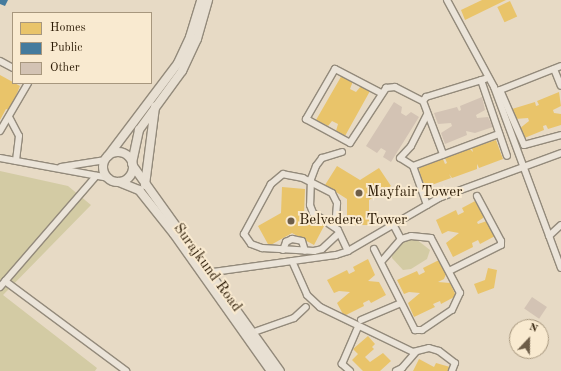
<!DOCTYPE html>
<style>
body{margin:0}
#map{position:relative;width:561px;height:371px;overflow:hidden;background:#e7dac5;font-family:"Old Standard TT",serif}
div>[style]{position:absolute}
.green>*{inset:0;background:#d3cba4}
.homes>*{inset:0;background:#e9c46a;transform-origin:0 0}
.public>*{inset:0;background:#457b9d}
.building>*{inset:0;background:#d3c3b4;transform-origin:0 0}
.roads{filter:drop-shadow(1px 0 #938a7b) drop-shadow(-1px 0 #938a7b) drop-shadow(0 1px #938a7b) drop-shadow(0 -1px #938a7b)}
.minor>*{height:6px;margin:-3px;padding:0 3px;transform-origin:3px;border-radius:3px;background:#ebe4d9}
.major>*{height:8px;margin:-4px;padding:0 4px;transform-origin:4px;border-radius:4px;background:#e8e0d3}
.major>.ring{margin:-4px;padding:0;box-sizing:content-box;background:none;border:8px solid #e8e0d3;border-radius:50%}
.dots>*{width:11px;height:11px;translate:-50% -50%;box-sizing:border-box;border:2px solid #f9ead0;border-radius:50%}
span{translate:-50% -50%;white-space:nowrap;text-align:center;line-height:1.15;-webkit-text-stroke:4px #f9ead0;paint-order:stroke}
.poi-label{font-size:15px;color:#2b1a04}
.left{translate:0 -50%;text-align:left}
.street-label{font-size:15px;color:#2b1a04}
.legend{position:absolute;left:12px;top:12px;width:140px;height:72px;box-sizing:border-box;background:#f9ead0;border:1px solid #a7977e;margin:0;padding:5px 7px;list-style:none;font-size:12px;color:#2b1a04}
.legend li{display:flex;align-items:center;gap:8px;height:20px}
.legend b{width:20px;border:1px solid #a7977e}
.north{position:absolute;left:509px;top:319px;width:40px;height:40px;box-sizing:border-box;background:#f9ead0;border:1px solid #a7977e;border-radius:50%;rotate:22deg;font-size:11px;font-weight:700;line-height:16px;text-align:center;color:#2b1a04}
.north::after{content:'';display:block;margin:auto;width:14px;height:18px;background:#6d5d48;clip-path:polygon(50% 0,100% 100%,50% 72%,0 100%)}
</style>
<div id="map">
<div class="green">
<div style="clip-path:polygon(0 171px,68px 186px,91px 205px,3px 295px,97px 368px,95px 371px,0 371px)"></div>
<div style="clip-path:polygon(406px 238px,416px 239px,430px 250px,427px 259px,411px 269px,403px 270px,392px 258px,392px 251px)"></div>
</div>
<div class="homes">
<div style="clip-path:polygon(482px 0,506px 0,465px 20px,461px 10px)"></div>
<div style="left:510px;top:1px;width:17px;height:14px;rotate:65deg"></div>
<div style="clip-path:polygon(0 75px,20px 86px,10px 110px,6px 109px,0 120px)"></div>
<div style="clip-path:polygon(342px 75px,353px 81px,350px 89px,356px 92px,361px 86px,370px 91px,345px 136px,336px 131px,338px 124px,332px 121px,328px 126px,316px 120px)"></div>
<div style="clip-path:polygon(559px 92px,561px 106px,553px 110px,554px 113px,561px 114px,561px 125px,548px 129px,546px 125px,543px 126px,544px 130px,522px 139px,519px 129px,529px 121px,528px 118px,515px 119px,512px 109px,535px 102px,536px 106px,539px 105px,537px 101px)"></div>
<div style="clip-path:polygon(496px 140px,503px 159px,479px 168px,477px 164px,477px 169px,452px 178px,449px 174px,451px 178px,426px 187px,424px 182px,422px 183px,419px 168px,443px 159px,445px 164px,447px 163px,445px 158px,470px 149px,473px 152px,472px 148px)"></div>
<div style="clip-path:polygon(337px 166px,360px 180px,379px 168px,391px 186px,369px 200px,369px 225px,347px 225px,347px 199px,325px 185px)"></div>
<div style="clip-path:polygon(282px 187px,305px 189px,304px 215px,324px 226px,314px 245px,292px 233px,269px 246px,258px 226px,281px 213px)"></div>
<div style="clip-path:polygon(477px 200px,484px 214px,483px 218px,477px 222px,478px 224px,487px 221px,495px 236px,480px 244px,478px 240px,472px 243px,473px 247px,453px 257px,446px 243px,459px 233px,448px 231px,442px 234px,436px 220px,456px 210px,458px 215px,464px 212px,462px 208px)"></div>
<div style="clip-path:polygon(368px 259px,375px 275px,368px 281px,379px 282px,386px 295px,371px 303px,369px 300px,363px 303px,364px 306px,344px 316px,337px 303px,350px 292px,339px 291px,334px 293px,327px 280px,347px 270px,349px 274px,355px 271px,353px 267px)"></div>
<div style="clip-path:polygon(439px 260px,446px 274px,444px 279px,438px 282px,450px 283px,456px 296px,441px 304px,440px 301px,433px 304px,435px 307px,414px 317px,408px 303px,420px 293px,409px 292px,404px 294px,397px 280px,417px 271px,419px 275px,425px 272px,423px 268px)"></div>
<div style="clip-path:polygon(488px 268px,497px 270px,494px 288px,478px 294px,474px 284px,485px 280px)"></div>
<div style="clip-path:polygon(368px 336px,375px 344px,372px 347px,374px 349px,365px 357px,370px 362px,383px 353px,391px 361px,380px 371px,363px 371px,352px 360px,358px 354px,353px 349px)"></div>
<div style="clip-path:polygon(419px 359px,434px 367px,436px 363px,450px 367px,448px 371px,413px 371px)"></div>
</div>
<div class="public">
<div style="clip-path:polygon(0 0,8px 0,5px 6px,0 4px)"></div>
</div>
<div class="building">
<div style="clip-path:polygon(482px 97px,485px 110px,476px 115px,477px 118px,488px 117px,493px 127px,475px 133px,466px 131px,467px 135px,445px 144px,441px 133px,452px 126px,451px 123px,438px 124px,434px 113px,457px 107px,459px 111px,461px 110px,460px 106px)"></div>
<div style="clip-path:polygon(394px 102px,402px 107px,401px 113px,406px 116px,411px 112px,419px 117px,391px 162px,383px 157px,386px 151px,381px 148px,377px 153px,366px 146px)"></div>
<div style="left:532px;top:297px;width:18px;height:14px;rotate:34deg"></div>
</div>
<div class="roads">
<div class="minor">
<div style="left:447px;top:0;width:99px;rotate:61.6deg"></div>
<div style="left:494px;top:87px;width:193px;rotate:69.7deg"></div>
<div style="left:0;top:61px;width:15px;rotate:28deg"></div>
<div style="left:561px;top:66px;width:66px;rotate:158.5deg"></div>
<div style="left:500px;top:90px;width:60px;rotate:66.4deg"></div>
<div style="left:524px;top:145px;width:38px;rotate:-15deg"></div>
<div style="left:554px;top:69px;width:18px;rotate:68deg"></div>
<div style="left:481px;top:80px;width:80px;rotate:71.1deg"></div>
<div style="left:381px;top:93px;width:52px;rotate:-152.4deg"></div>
<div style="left:335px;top:69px;width:58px;rotate:120.1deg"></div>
<div style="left:306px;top:119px;width:50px;rotate:28.6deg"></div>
<div style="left:350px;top:143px;width:66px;rotate:-56.8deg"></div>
<div style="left:386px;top:88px;width:9px;rotate:-6deg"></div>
<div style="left:395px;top:87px;width:31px;rotate:27deg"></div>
<div style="left:423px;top:101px;width:5px;rotate:-53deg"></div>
<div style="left:426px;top:97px;width:62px;rotate:-17deg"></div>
<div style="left:423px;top:101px;width:57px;rotate:69.3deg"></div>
<div style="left:9px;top:117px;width:21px;rotate:62deg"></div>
<div style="left:19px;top:136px;width:25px;rotate:97deg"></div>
<div style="left:0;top:131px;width:56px;rotate:-59.7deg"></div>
<div style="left:342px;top:152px;width:21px;rotate:163deg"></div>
<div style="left:322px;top:158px;width:10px;rotate:127deg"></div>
<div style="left:316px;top:166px;width:14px;rotate:111deg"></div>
<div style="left:311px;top:179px;width:26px;rotate:92deg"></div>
<div style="left:310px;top:205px;width:9px;rotate:69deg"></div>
<div style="left:313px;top:213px;width:30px;rotate:34deg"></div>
<div style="left:338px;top:230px;width:23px;rotate:65deg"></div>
<div style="left:0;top:158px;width:111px;rotate:10.4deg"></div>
<div style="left:413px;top:166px;width:92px;rotate:-20.4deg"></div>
<div style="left:61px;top:167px;width:45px;rotate:-9deg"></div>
<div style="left:427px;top:205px;width:41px;rotate:-109.7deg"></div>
<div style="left:413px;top:166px;width:15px;rotate:-148deg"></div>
<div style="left:400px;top:158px;width:16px;rotate:-47deg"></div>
<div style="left:411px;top:146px;width:36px;rotate:-63deg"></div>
<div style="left:394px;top:226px;width:15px;rotate:62deg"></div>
<div style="left:335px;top:227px;width:24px;rotate:-85deg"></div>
<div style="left:337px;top:203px;width:11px;rotate:-117deg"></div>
<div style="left:332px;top:193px;width:33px;rotate:-153deg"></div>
<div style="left:303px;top:178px;width:20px;rotate:-169deg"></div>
<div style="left:283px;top:174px;width:16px;rotate:140deg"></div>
<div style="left:271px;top:184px;width:57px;rotate:118.4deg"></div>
<div style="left:244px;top:234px;width:12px;rotate:55deg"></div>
<div style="left:251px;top:244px;width:12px;rotate:20deg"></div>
<div style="left:262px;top:248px;width:52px;rotate:3.3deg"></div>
<div style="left:314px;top:251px;width:8px;rotate:-14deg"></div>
<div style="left:322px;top:249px;width:23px;rotate:-43deg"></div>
<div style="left:549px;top:236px;width:16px;rotate:-43deg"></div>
<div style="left:374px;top:249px;width:91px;rotate:63.2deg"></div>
<div style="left:415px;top:330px;width:7px"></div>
<div style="left:422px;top:330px;width:36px;rotate:-34deg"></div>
<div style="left:452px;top:310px;width:19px;rotate:-65deg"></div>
<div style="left:460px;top:293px;width:62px;rotate:-117.8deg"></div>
<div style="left:431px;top:238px;width:20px;rotate:-174deg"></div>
<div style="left:411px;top:236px;width:10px;rotate:163deg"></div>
<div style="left:401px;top:239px;width:30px;rotate:131deg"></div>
<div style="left:283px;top:250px;width:9px;rotate:-69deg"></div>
<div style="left:286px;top:242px;width:7px;rotate:-27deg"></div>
<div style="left:292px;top:239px;width:10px;rotate:11deg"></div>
<div style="left:302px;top:241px;width:10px;rotate:73deg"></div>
<div style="left:292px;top:261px;width:37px;rotate:66deg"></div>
<div style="left:307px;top:295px;width:18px;rotate:43deg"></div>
<div style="left:320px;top:307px;width:103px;rotate:25.8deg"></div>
<div style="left:413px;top:352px;width:16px;rotate:-14deg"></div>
<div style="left:429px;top:348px;width:10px;rotate:17deg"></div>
<div style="left:439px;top:351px;width:20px;rotate:37deg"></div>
<div style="left:455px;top:363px;width:9px;rotate:111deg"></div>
<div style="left:449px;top:271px;width:58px;rotate:-26.6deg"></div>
<div style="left:501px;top:245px;width:4px;rotate:-90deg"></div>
<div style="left:501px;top:241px;width:51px;rotate:-118.1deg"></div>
<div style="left:206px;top:273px;width:131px;rotate:-7.9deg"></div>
<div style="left:336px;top:255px;width:13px;rotate:-18deg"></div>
<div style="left:348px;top:251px;width:105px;rotate:-30.2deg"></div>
<div style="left:439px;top:198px;width:130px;rotate:-20.2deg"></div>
<div style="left:5px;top:281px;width:151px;rotate:36.6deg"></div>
<div style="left:0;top:287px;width:147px;rotate:-49.1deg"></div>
<div style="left:361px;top:320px;width:43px;rotate:-23deg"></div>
<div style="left:254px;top:332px;width:42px;rotate:-19.3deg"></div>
<div style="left:294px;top:318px;width:16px;rotate:-43deg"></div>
<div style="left:350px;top:371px;width:11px;rotate:-139deg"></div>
<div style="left:342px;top:364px;width:40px;rotate:-66.6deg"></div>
<div style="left:396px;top:371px;width:7px;rotate:-27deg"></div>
<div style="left:402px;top:368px;width:21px;rotate:-49deg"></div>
</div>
<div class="major">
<div class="ring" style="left:103px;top:152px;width:22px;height:22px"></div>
<div style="left:108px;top:156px;width:116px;rotate:-53deg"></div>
<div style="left:178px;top:63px;width:29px;rotate:-65deg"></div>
<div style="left:190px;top:37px;width:39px;rotate:-73deg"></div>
<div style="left:132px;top:163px;width:34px;rotate:-78deg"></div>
<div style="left:139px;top:130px;width:73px;rotate:-53.9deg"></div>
<div style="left:182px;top:71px;width:35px;rotate:-65deg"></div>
<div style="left:197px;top:39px;width:41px;rotate:-74.2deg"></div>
<div style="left:133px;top:166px;width:252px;rotate:54.4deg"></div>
<div style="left:119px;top:182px;width:22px;rotate:22deg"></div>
<div style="left:139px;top:190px;width:56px;rotate:51.5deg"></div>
<div style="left:174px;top:234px;width:168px;rotate:54.7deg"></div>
<div style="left:145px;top:185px;width:79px;rotate:-82.7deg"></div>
</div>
</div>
<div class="dots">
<div style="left:359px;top:193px;background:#6d5d48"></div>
<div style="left:291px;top:221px;background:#6d5d48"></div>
</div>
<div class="poi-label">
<span class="left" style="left:367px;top:193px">Mayfair Tower</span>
<span class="left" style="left:299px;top:221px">Belvedere Tower</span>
</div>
<div class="street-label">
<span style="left:207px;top:268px;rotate:54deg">Surajkund Road</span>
</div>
<ul class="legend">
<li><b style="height:11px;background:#e9c46a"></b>Homes</li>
<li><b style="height:11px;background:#457b9d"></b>Public</li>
<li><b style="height:11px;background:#d3c3b4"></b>Other</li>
</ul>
<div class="north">N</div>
</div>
